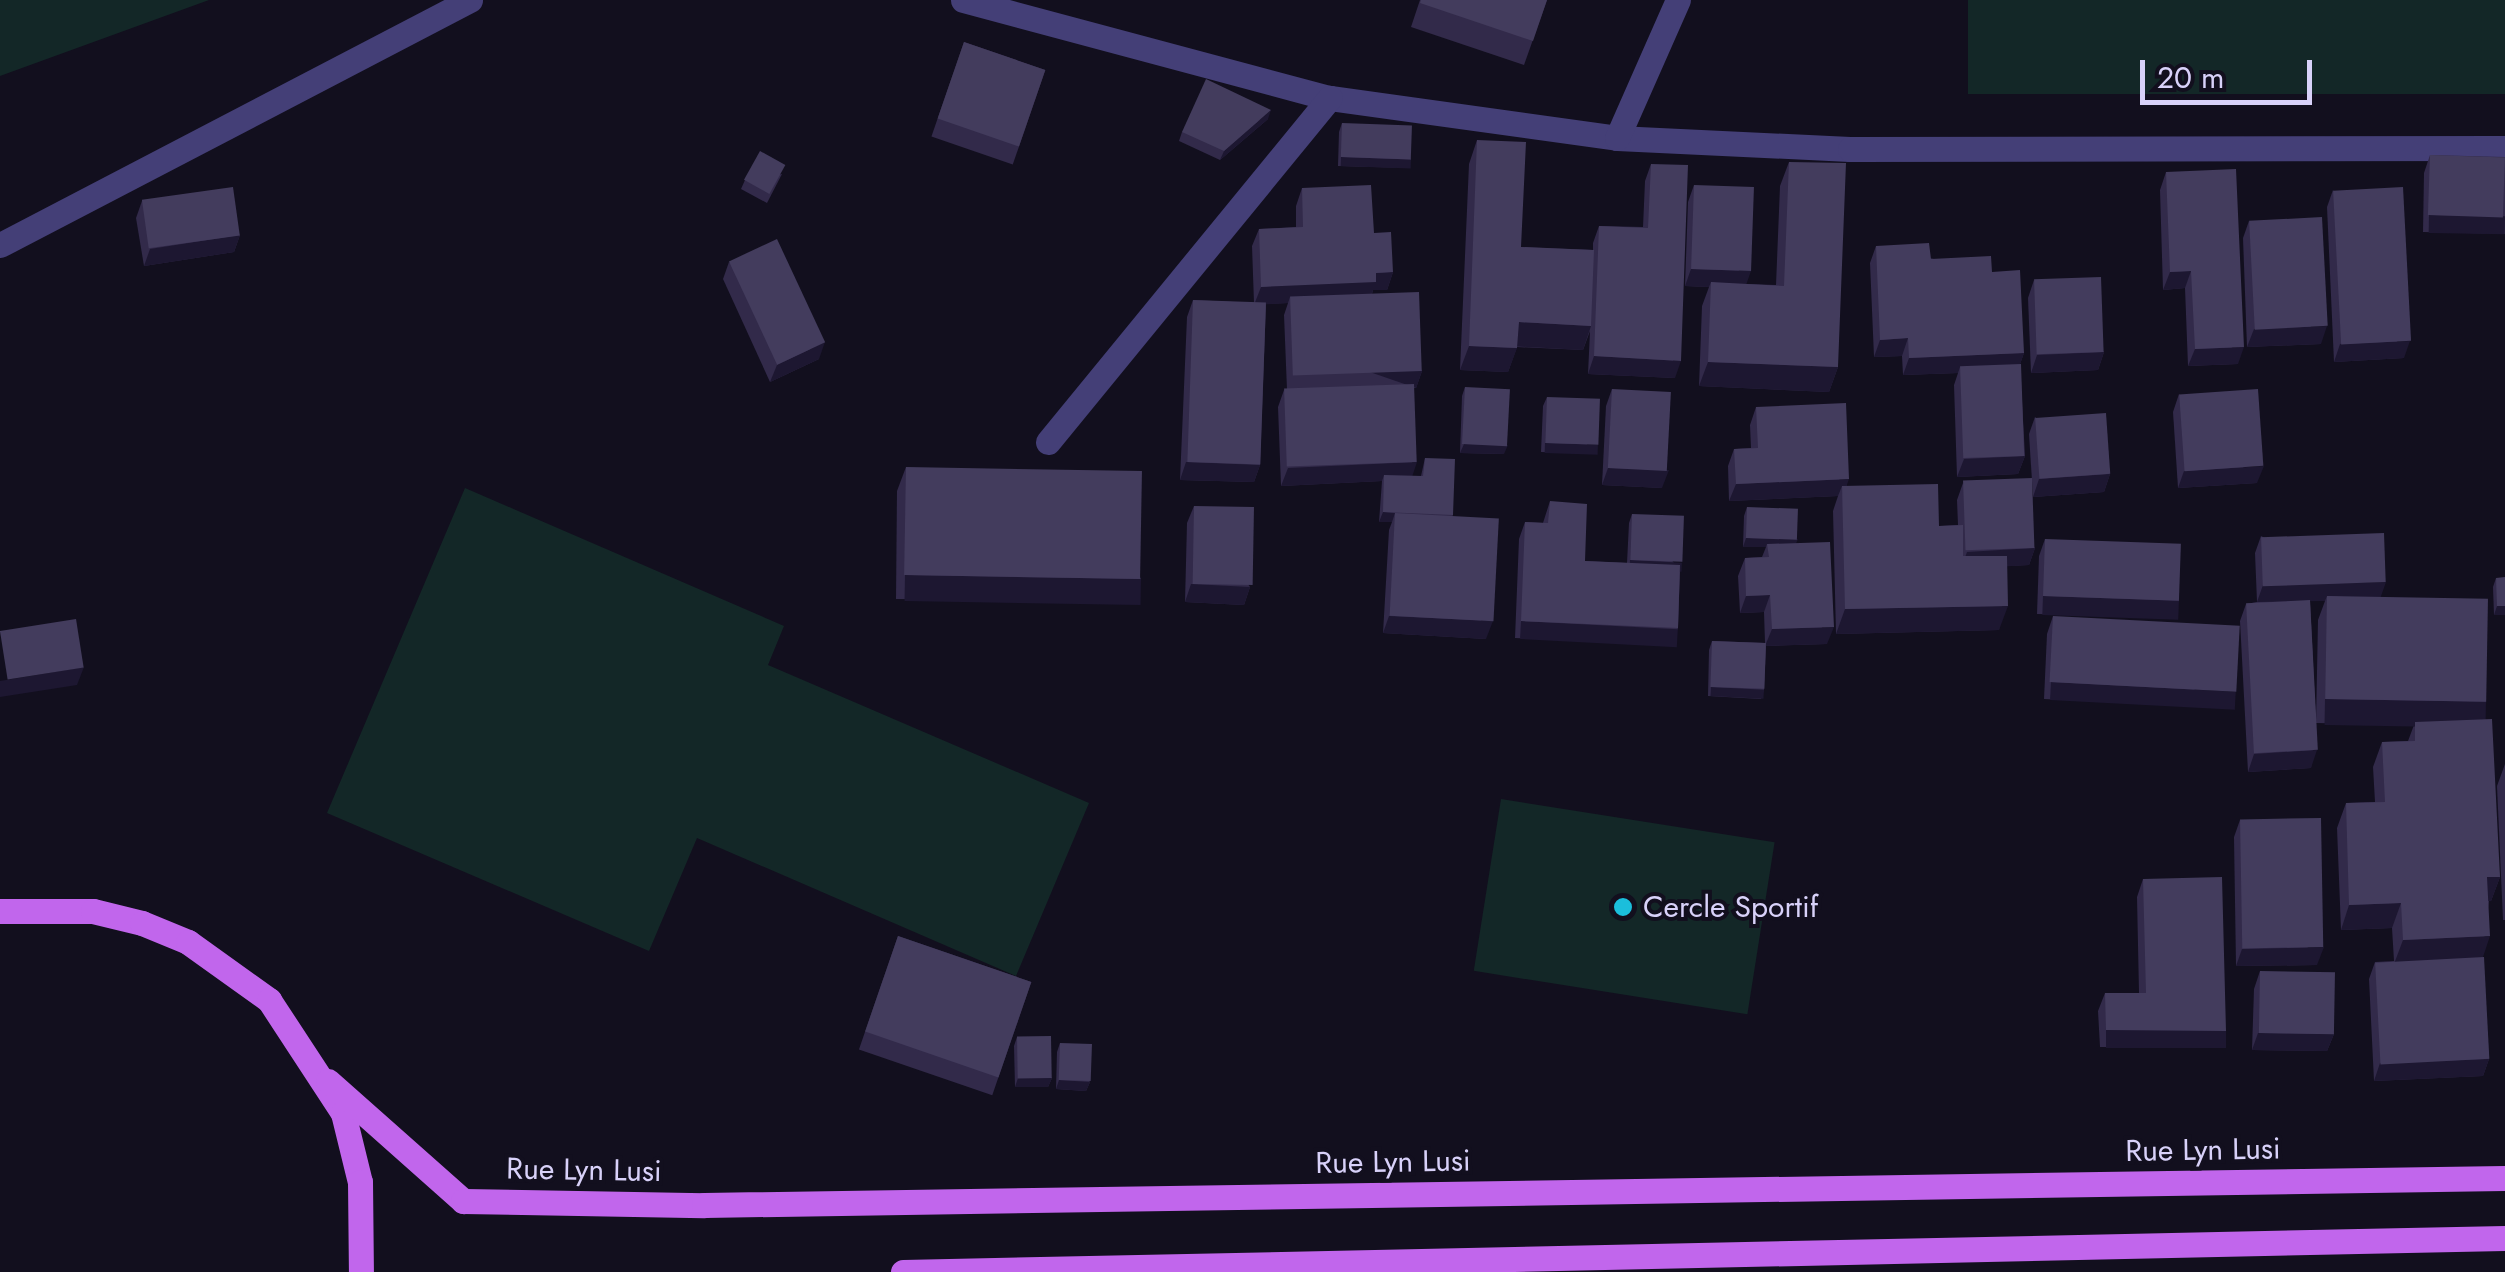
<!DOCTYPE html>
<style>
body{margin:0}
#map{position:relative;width:2505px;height:1272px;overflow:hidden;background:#120f1e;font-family:Jost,sans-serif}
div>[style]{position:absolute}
.green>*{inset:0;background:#132727;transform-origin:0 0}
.street>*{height:25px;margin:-12.5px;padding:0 12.5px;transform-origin:12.5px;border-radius:12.5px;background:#443f77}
.primary>*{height:25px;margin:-12.5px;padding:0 12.5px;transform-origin:12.5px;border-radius:12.5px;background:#c166ec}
.wall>*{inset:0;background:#322a4a;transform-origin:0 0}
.shaded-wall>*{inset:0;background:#1d1731;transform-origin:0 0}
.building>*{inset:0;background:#433c5d;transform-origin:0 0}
.dots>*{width:28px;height:28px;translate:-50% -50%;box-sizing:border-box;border:5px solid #120f1e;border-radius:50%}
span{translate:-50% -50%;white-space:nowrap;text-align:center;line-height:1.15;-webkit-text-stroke:8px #120f1e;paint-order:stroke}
.poi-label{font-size:30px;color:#d8d1f9}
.left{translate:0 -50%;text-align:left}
.street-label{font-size:30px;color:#d8d1f9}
.scale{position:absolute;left:2140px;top:60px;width:172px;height:45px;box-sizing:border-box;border:5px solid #d8d1f9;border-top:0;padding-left:12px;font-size:30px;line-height:35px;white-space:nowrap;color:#d8d1f9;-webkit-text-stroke:8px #120f1e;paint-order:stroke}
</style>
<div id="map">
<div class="green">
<div style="clip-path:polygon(0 0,209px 0,0 76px)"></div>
<div style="left:1968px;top:0;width:537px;height:94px"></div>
<div style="clip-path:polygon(465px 488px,784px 626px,768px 665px,1089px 803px,1016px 976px,697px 838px,649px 951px,327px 813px)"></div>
<div style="left:1501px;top:799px;width:277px;height:174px;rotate:9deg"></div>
</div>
<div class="street">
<div style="left:963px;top:0;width:380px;rotate:15deg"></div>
<div style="left:1330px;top:98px;width:290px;rotate:7.9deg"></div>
<div style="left:1617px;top:138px;width:233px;rotate:2.7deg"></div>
<div style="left:1850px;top:149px;width:655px;rotate:-0.09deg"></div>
<div style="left:1617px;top:138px;width:151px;rotate:-66.2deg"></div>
<div style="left:0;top:245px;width:530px;rotate:-27.53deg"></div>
<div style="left:1048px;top:442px;width:445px;rotate:-50.7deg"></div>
</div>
<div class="primary">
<div style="left:0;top:911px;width:93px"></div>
<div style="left:93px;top:911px;width:50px;rotate:13.8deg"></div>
<div style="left:142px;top:923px;width:50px;rotate:22.4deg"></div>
<div style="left:188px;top:942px;width:100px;rotate:35.6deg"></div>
<div style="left:269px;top:1000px;width:135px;rotate:56.8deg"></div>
<div style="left:343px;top:1113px;width:71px;rotate:76.2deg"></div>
<div style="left:360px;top:1182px;width:90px;rotate:89.4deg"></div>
<div style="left:328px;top:1081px;width:181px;rotate:41.6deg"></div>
<div style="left:463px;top:1201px;width:241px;rotate:1deg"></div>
<div style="left:704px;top:1205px;width:1801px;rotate:-0.86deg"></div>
<div style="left:903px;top:1272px;width:1602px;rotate:-1.22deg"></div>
</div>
<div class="wall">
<div style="clip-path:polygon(1420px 0,1547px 0,1524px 65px,1411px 27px)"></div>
<div style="left:964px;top:42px;width:86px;height:100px;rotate:19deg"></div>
<div style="clip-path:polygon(1268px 119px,1220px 160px,1179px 141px,1182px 132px)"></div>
<div style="clip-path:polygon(1342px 123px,1411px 159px,1408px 168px,1338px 166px,1339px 132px)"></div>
<div style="clip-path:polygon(1477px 140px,1521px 247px,1593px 250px,1593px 243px,1599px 226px,1643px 227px,1645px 181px,1651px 164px,1675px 378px,1588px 374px,1590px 331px,1583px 350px,1517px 347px,1508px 372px,1460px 370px,1469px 164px)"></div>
<div style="clip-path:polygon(2430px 155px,2505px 157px,2505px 234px,2423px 232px,2424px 173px)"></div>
<div style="clip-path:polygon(1789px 162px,1838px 367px,1829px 392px,1699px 386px,1702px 306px,1709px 287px,1685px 286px,1688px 202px,1694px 185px,1746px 284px,1776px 285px,1780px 186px)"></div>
<div style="clip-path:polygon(2166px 172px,2238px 364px,2188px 366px,2185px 288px,2163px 290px,2160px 190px)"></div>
<div style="clip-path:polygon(782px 174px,767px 203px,741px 189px,745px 180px)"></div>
<div style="clip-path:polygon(1302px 188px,1374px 233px,1393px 272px,1387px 290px,1373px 290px,1372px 294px,1422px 371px,1416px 388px,1414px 388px,1412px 476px,1421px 476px,1425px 458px,1453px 516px,1486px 639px,1383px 633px,1389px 530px,1392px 522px,1379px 522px,1382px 481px,1281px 486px,1278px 407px,1284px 390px,1287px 390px,1284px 315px,1288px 303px,1266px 304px,1260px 465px,1254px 482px,1180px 480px,1187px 317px,1193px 300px,1254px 303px,1252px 246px,1259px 229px,1296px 227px,1296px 206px)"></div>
<div style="clip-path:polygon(2333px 190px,2404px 358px,2334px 362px,2327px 207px)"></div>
<div style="clip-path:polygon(142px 201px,240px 235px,234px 252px,144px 266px,136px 218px)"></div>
<div style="clip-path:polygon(2249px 221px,2321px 344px,2247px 347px,2243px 238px)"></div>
<div style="clip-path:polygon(1876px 246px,1992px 272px,2024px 353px,2020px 364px,2025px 456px,2018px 474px,1957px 477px,1954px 385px,1958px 373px,1903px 375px,1902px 356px,1874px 357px,1870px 263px)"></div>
<div style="clip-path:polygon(729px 262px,819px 359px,770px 382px,723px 279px)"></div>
<div style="clip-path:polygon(2034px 280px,2104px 352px,2098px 370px,2031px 373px,2028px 298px)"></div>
<div style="clip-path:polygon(1465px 387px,1504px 454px,1460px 453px,1462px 396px)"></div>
<div style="clip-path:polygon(1612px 389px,1662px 488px,1602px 485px,1606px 406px)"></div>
<div style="clip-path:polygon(2179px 394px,2257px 483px,2178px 488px,2173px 412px)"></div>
<div style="clip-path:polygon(1547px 397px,1595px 454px,1541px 452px,1543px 406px)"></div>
<div style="clip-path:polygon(1756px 407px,1847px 486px,1939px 526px,1958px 525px,1957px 500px,1963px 483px,2035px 548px,2029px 565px,2007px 566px,1999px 630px,1836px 634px,1833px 511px,1838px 496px,1729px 501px,1728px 466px,1734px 449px,1751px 448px,1750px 425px)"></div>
<div style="clip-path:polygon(2035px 417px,2110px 474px,2104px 492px,2033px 497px,2029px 434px)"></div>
<div style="clip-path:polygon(906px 467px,1141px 578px,1132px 602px,896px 599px,897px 491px)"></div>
<div style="clip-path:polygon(1550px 501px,1585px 561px,1627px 563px,1629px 523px,1632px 514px,1680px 570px,1678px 628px,1672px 645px,1515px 638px,1519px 539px,1525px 522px,1543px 523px)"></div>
<div style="clip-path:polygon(1194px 506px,1250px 587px,1244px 605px,1185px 602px,1187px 523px)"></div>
<div style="clip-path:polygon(1747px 507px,1796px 543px,1827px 644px,1766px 646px,1764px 690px,1761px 699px,1708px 696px,1709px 650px,1712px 641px,1765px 643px,1764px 612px,1740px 613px,1738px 576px,1745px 558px,1762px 557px,1766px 547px,1743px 547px,1744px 516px)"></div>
<div style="clip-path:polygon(evenodd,2261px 536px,2380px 597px,2486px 701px,2479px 720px,2500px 877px,2491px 901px,2489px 901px,2482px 957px,2489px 1059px,2483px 1076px,2374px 1081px,2369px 979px,2375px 962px,2394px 961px,2392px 928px,2341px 930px,2337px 828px,2346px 803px,2375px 802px,2373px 767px,2382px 742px,2408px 741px,2414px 725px,2316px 723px,2311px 768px,2248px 772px,2240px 621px,2246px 604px,2257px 602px,2255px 553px,2261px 536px,2310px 601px,2325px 601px,2318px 620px,2316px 723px,2310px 601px)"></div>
<div style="clip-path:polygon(2045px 539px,2179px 600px,2173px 617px,2037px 614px,2039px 556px)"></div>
<div style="clip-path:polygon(2496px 578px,2505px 615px,2494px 615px,2493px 587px)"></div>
<div style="clip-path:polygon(2053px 616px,2230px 708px,2044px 699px,2047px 634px)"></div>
<div style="clip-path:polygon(2505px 764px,2505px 920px,2503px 920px,2497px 786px)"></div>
<div style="clip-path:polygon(2240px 820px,2317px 965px,2236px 966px,2234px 837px)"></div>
<div style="clip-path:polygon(2143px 879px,2226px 1031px,2219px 1048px,2100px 1047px,2098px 1011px,2105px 993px,2139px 993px,2137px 897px)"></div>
<div style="left:898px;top:936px;width:141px;height:120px;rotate:19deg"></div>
<div style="clip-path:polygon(2260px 971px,2334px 1034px,2327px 1051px,2252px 1050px,2254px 989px)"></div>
<div style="clip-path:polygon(1017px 1037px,1052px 1078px,1048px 1087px,1015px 1087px,1014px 1046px)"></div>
<div style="clip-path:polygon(1060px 1043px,1090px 1082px,1086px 1091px,1056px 1089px,1057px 1052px)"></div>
</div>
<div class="shaded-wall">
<div style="clip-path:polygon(1271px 110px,1268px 119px,1220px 160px,1224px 151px)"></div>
<div style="left:1341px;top:157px;width:70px;height:9px;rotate:2deg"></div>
<div style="left:2429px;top:215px;width:76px;height:18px;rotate:1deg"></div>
<div style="clip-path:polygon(240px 235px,234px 252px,144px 266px,150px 249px)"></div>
<div style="clip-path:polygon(1691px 269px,1751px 271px,1745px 288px,1711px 282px,1709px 287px,1685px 286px)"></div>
<div style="clip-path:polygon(2191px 271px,2185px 288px,2163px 290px,2170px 272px)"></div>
<div style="clip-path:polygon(1393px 272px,1387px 290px,1373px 290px,1370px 300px,1290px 297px,1288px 303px,1254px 305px,1261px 287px,1376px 273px)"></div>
<div style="clip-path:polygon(1519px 322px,1591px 326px,1583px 350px,1510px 346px)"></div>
<div style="clip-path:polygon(2327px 326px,2321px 344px,2247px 347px,2254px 329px)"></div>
<div style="clip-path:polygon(1908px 338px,1902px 356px,1874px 357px,1880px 340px)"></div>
<div style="clip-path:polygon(2410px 341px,2404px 358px,2334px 362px,2340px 344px)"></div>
<div style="clip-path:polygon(825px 342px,819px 359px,770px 382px,777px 365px)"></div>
<div style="clip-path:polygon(1469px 346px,1517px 348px,1508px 372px,1460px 370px)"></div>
<div style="clip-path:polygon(2244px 347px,2238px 364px,2188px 366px,2195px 349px)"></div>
<div style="clip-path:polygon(2104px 352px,2098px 370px,2031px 373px,2037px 355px)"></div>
<div style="clip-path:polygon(2024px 353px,2018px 370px,1960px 367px,1958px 373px,1903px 375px,1909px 358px)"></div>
<div style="clip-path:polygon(1594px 356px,1681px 361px,1675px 378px,1588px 374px)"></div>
<div style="clip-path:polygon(1708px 362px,1838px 367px,1829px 392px,1699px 386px)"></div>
<div style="left:1422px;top:371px;width:18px;height:128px;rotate:109deg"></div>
<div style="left:1545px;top:443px;width:53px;height:10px;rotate:2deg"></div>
<div style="clip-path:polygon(1464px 444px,1508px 445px,1504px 454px,1460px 453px)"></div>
<div style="clip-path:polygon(2025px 456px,2018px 474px,1957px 477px,1964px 459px)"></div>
<div style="clip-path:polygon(1186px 462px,1260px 465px,1254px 482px,1180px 480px)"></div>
<div style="clip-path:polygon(1417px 462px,1411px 480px,1384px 475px,1382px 481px,1281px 486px,1288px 468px)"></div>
<div style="clip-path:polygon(2264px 466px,2257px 483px,2178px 488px,2184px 471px)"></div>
<div style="clip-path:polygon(1608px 468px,1669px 470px,1662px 488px,1602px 485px)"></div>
<div style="clip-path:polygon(2110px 474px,2104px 492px,2033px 497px,2039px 479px)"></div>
<div style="clip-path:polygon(1849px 479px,1843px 496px,1842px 486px,1838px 496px,1729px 501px,1736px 484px)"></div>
<div style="clip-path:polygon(1383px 512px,1395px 513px,1392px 522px,1379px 522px)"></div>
<div style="clip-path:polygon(1746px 538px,1798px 539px,1794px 548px,1767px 544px,1766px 547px,1743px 547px)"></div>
<div style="clip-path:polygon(2035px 548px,2029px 565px,1961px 569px,1967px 552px)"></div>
<div style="left:1630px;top:560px;width:52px;height:9px;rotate:3deg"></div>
<div style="left:905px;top:575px;width:236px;height:26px;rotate:1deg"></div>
<div style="clip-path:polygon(2386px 582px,2380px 599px,2327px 596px,2325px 601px,2257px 602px,2263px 585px)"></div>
<div style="clip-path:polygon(1191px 584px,1250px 587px,1244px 605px,1185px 602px)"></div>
<div style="clip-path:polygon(1770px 595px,1764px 612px,1740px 613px,1746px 596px)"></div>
<div style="left:2043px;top:596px;width:136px;height:19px;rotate:2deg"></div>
<div style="clip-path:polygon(2008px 606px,1999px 630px,1836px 634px,1845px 609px)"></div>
<div style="clip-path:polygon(2497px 606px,2505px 606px,2505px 615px,2494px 615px)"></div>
<div style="clip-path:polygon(1389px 616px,1493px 621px,1486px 639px,1383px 633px)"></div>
<div style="left:1521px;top:621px;width:157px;height:18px;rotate:3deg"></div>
<div style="clip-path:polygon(1834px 627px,1827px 644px,1765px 646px,1772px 629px)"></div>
<div style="clip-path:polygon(84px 667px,77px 685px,0 697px,0 681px)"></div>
<div style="left:2051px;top:682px;width:185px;height:18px;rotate:3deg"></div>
<div style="left:1711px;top:687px;width:53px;height:9px;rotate:3deg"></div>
<div style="left:2325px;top:699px;width:161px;height:26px;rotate:1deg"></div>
<div style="clip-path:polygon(2317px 750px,2311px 768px,2248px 772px,2254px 754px)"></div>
<div style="clip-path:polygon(2487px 877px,2500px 877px,2491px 901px,2479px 901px)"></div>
<div style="clip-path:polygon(2401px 903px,2392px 928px,2341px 930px,2349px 905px)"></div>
<div style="clip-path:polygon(2490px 936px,2482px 960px,2394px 964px,2403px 940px)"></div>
<div style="clip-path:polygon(2324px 947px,2317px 965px,2236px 966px,2242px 949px)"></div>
<div style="left:2106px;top:1030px;width:120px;height:18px"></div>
<div style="clip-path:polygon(2258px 1033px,2334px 1034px,2327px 1051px,2252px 1050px)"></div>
<div style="clip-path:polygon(2489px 1059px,2483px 1076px,2374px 1081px,2380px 1063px)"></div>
<div style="clip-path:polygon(1018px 1078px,1052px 1078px,1048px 1087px,1015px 1087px)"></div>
<div style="clip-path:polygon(1059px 1080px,1090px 1082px,1086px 1091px,1056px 1089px)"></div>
</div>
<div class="building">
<div style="clip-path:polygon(1421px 0,1547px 0,1533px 41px,1420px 3px)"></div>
<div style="left:964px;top:42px;width:86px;height:81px;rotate:19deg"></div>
<div style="clip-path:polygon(1206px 79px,1271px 110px,1224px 151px,1182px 132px)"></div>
<div style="left:1342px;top:123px;width:70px;height:34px;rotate:2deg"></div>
<div style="clip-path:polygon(1477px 140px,1526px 142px,1521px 247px,1594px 250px,1591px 326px,1519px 322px,1517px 348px,1469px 346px)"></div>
<div style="left:760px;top:151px;width:29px;height:33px;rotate:29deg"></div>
<div style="left:2430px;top:155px;width:75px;height:60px;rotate:2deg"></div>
<div style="clip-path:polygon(1789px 162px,1846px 163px,1838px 367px,1708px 362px,1711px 282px,1784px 286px)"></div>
<div style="clip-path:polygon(1651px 164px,1688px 165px,1681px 361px,1594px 356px,1599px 226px,1648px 228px)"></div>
<div style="clip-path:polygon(2236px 169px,2244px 347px,2195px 349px,2191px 271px,2170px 272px,2166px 172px)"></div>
<div style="clip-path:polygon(1371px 185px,1374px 233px,1391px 232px,1393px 272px,1376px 273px,1376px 282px,1261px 287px,1259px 229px,1303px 227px,1302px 188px)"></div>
<div style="left:1694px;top:185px;width:60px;height:84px;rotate:2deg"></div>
<div style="left:233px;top:187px;width:49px;height:92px;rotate:82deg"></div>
<div style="left:2403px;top:187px;width:154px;height:70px;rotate:87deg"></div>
<div style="left:2322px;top:217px;width:109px;height:73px;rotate:87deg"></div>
<div style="left:777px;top:239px;width:114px;height:53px;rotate:65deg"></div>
<div style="clip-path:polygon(1929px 243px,1931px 259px,1991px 256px,1992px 272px,2020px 270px,2024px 353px,1909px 358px,1908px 338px,1880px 340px,1876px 246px)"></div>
<div style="left:2101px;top:277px;width:75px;height:67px;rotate:88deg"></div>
<div style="left:1419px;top:292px;width:79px;height:129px;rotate:88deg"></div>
<div style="left:1193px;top:300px;width:73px;height:162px;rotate:2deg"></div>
<div style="left:2021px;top:364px;width:92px;height:61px;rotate:88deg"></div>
<div style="left:1414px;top:384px;width:78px;height:130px;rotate:88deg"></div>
<div style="left:1465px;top:387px;width:45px;height:57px;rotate:3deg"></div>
<div style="left:1612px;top:389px;width:59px;height:79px;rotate:3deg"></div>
<div style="left:2258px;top:389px;width:77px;height:79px;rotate:86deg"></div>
<div style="left:1547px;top:397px;width:53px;height:46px;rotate:2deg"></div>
<div style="clip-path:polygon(1846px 403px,1849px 479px,1736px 484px,1734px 449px,1758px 448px,1756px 407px)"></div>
<div style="left:2106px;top:413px;width:61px;height:71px;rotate:86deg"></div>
<div style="clip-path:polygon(1425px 458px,1455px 459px,1453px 515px,1383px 512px,1384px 475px,1423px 476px)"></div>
<div style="left:906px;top:467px;width:236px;height:108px;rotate:1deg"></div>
<div style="left:2032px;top:478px;width:70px;height:69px;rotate:88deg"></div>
<div style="clip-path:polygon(1938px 484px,1939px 526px,1963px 525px,1963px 556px,2007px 556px,2008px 606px,1845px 609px,1842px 486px)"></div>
<div style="clip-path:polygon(1550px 501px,1587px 504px,1585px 561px,1680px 565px,1678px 628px,1521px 621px,1525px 522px,1548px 523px)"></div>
<div style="left:1194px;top:506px;width:60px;height:78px;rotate:1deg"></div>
<div style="left:1747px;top:507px;width:51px;height:31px;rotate:2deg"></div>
<div style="left:1395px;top:513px;width:104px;height:103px;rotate:3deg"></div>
<div style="left:1632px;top:514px;width:52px;height:46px;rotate:2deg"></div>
<div style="left:2384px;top:533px;width:49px;height:123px;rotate:88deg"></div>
<div style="left:2045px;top:539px;width:136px;height:57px;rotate:2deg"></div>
<div style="clip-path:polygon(1830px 542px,1834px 627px,1772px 629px,1770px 595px,1746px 596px,1745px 558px,1769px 557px,1767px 544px)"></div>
<div style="clip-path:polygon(2505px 577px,2505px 606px,2497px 606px,2496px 578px)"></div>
<div style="left:2327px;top:596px;width:161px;height:103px;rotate:1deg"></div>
<div style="left:2310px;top:600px;width:150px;height:64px;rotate:87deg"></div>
<div style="left:2053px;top:616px;width:187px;height:66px;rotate:3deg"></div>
<div style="left:76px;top:619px;width:49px;height:77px;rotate:81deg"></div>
<div style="left:1712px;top:641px;width:54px;height:46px;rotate:2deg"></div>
<div style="clip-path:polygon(2492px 719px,2500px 877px,2487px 877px,2490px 936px,2403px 940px,2401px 903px,2349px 905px,2346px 803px,2385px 802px,2382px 742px,2415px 741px,2415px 722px)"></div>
<div style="left:2321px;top:818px;width:129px;height:81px;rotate:89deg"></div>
<div style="clip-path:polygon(2222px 877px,2226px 1031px,2106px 1030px,2105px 993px,2146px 993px,2143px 879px)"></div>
<div style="left:898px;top:936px;width:141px;height:101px;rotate:19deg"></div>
<div style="left:2484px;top:957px;width:102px;height:109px;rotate:87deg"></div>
<div style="left:2260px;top:971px;width:75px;height:62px;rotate:1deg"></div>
<div style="left:1051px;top:1036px;width:42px;height:34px;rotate:89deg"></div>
<div style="left:1060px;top:1043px;width:32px;height:37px;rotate:2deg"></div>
</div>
<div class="dots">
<div style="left:1623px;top:907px;background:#1bbedc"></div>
</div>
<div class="poi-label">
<span class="left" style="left:1643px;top:907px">Cercle Sportif</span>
</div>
<div class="street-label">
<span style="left:2203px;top:1150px;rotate:-1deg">Rue Lyn Lusi</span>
<span style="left:1393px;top:1162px;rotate:-1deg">Rue Lyn Lusi</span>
<span style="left:584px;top:1170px;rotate:1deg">Rue Lyn Lusi</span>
</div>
<div class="scale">20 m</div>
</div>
